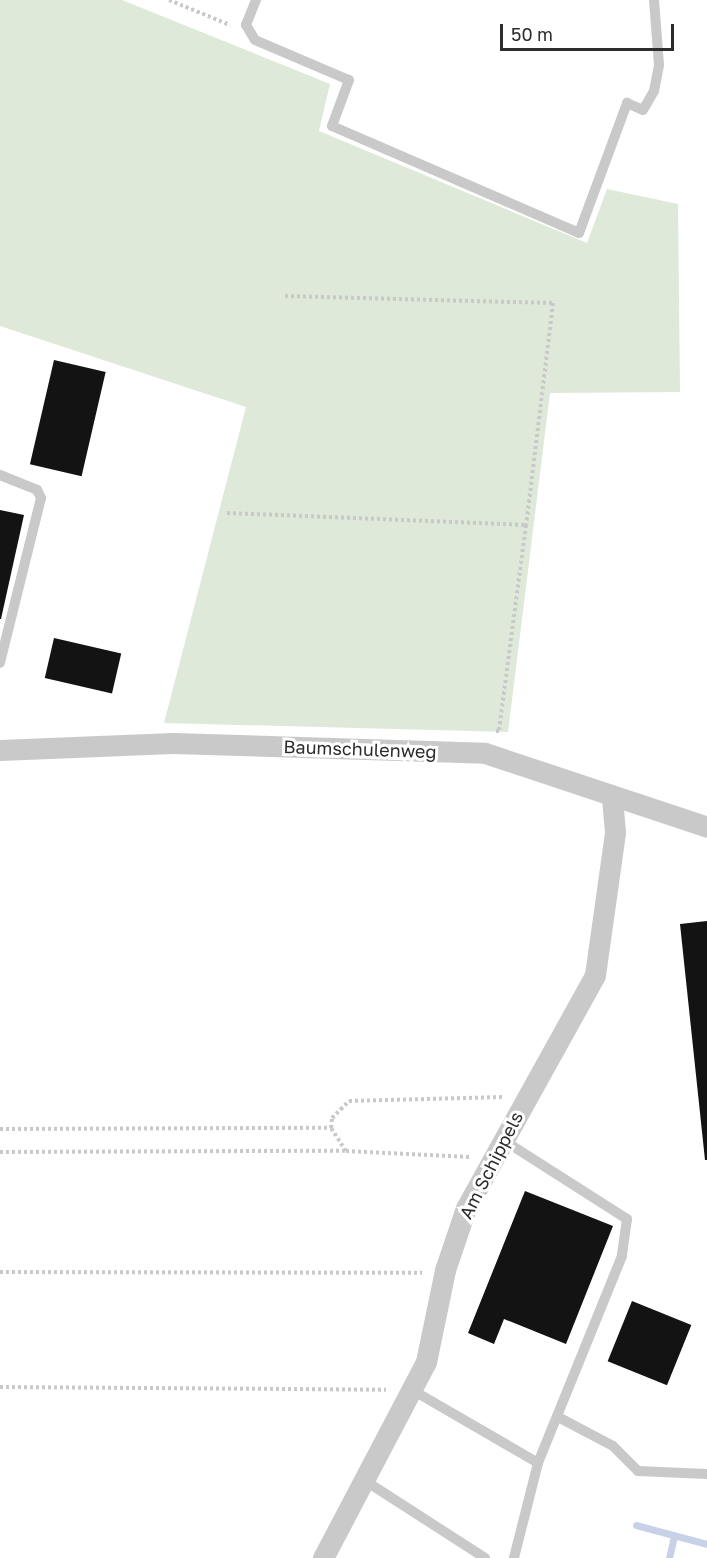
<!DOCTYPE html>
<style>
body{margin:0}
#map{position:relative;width:707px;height:1558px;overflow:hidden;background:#fff;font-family:"Golos Text",sans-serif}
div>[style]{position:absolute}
.green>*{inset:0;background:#dee9da}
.stream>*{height:7px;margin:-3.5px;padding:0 3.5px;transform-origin:3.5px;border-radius:3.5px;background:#c7d1e8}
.building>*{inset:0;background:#131313;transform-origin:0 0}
.path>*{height:4px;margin-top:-2px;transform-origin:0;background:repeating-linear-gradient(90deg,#c9c9c9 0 3px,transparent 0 6px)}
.lane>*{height:10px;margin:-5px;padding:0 5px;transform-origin:5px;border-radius:5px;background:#c9c9c9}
.street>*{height:21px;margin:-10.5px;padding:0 10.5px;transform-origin:10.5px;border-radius:10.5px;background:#c9c9c9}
span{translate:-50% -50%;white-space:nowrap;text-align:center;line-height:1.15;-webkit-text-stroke:6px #fff;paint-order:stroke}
.street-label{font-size:18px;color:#2c2c2c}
.scale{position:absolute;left:500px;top:24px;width:174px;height:27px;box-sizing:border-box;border:3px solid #2c2c2c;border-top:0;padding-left:8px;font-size:18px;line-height:21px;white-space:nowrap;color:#2c2c2c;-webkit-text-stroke:4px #fff;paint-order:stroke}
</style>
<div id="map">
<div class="green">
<div style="clip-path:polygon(0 0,122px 0,330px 84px,319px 131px,587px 243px,607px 189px,678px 204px,680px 392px,550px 393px,508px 732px,164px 723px,246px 407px,0 326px)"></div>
</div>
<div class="stream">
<div style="left:636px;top:1525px;width:73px;rotate:15deg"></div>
<div style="left:669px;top:1558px;width:22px;rotate:-77deg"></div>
</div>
<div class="building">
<div style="left:54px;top:360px;width:53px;height:107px;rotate:13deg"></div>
<div style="clip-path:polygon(0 510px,24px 515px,1px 619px,0 619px)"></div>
<div style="left:54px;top:638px;width:69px;height:41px;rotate:13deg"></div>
<div style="clip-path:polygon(707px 921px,707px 1160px,705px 1160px,680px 924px)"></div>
<div style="clip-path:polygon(525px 1191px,613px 1226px,566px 1344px,504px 1319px,494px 1344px,468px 1333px)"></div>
<div style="left:632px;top:1301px;width:64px;height:65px;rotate:22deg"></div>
</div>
<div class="path">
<div style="left:169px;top:0;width:66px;rotate:22.3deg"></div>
<div style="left:285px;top:296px;width:268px;rotate:1.5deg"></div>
<div style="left:553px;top:303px;width:224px;rotate:96.9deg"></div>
<div style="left:227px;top:513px;width:299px;rotate:2.3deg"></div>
<div style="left:526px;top:525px;width:208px;rotate:97.5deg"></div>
<div style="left:499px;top:731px;width:5px;rotate:180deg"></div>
<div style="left:0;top:1129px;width:331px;rotate:-0.2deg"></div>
<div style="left:346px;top:1151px;width:27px;rotate:-123deg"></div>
<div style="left:331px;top:1128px;width:10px;rotate:-84deg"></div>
<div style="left:332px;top:1118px;width:24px;rotate:-45deg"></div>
<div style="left:349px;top:1101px;width:154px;rotate:-1.5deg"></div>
<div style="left:0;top:1152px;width:346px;rotate:-0.2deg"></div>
<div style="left:346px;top:1151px;width:124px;rotate:2.8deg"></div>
<div style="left:0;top:1272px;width:422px;rotate:0.1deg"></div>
<div style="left:0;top:1387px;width:386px;rotate:0.4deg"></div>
</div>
<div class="lane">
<div style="left:256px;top:0;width:27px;rotate:112deg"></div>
<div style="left:246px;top:25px;width:17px;rotate:59deg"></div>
<div style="left:255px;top:40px;width:102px;rotate:23.1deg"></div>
<div style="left:349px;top:80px;width:49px;rotate:110.3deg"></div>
<div style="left:332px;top:126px;width:269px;rotate:23.4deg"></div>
<div style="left:579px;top:233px;width:139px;rotate:-69.7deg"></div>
<div style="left:627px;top:103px;width:17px;rotate:24deg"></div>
<div style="left:643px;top:110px;width:22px;rotate:-60deg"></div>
<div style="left:654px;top:91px;width:26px;rotate:-79deg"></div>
<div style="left:659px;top:65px;width:65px;rotate:-94.4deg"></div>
<div style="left:0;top:475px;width:40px;rotate:22deg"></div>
<div style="left:37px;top:490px;width:9px;rotate:63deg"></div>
<div style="left:41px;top:498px;width:170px;rotate:104deg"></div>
<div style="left:503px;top:1140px;width:147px;rotate:32.5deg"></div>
<div style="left:627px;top:1219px;width:37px;rotate:98deg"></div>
<div style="left:622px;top:1256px;width:223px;rotate:112.1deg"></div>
<div style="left:414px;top:1391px;width:143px;rotate:30.1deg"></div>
<div style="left:538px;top:1463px;width:98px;rotate:104.2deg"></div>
<div style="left:558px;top:1417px;width:62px;rotate:27.8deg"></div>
<div style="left:613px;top:1446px;width:35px;rotate:45deg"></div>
<div style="left:638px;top:1471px;width:69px;rotate:2.5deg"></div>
<div style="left:364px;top:1480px;width:144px;rotate:32.8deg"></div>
</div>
<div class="street">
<div style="left:0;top:750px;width:173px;rotate:-2.3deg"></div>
<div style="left:173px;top:743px;width:312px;rotate:1.8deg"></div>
<div style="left:485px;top:753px;width:234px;rotate:18.4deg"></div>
<div style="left:323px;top:1558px;width:221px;rotate:-62.3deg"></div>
<div style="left:426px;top:1362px;width:94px;rotate:-78.3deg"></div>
<div style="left:445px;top:1270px;width:65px;rotate:-71.3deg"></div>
<div style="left:466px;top:1208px;width:266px;rotate:-61deg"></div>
<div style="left:595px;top:975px;width:144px;rotate:-82deg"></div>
<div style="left:615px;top:832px;width:33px;rotate:-95deg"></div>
</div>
<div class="street-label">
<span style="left:360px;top:749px;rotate:2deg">Baumschulenweg</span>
<span style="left:491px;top:1165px;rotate:-63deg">Am Schippels</span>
</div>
<div class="scale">50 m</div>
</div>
